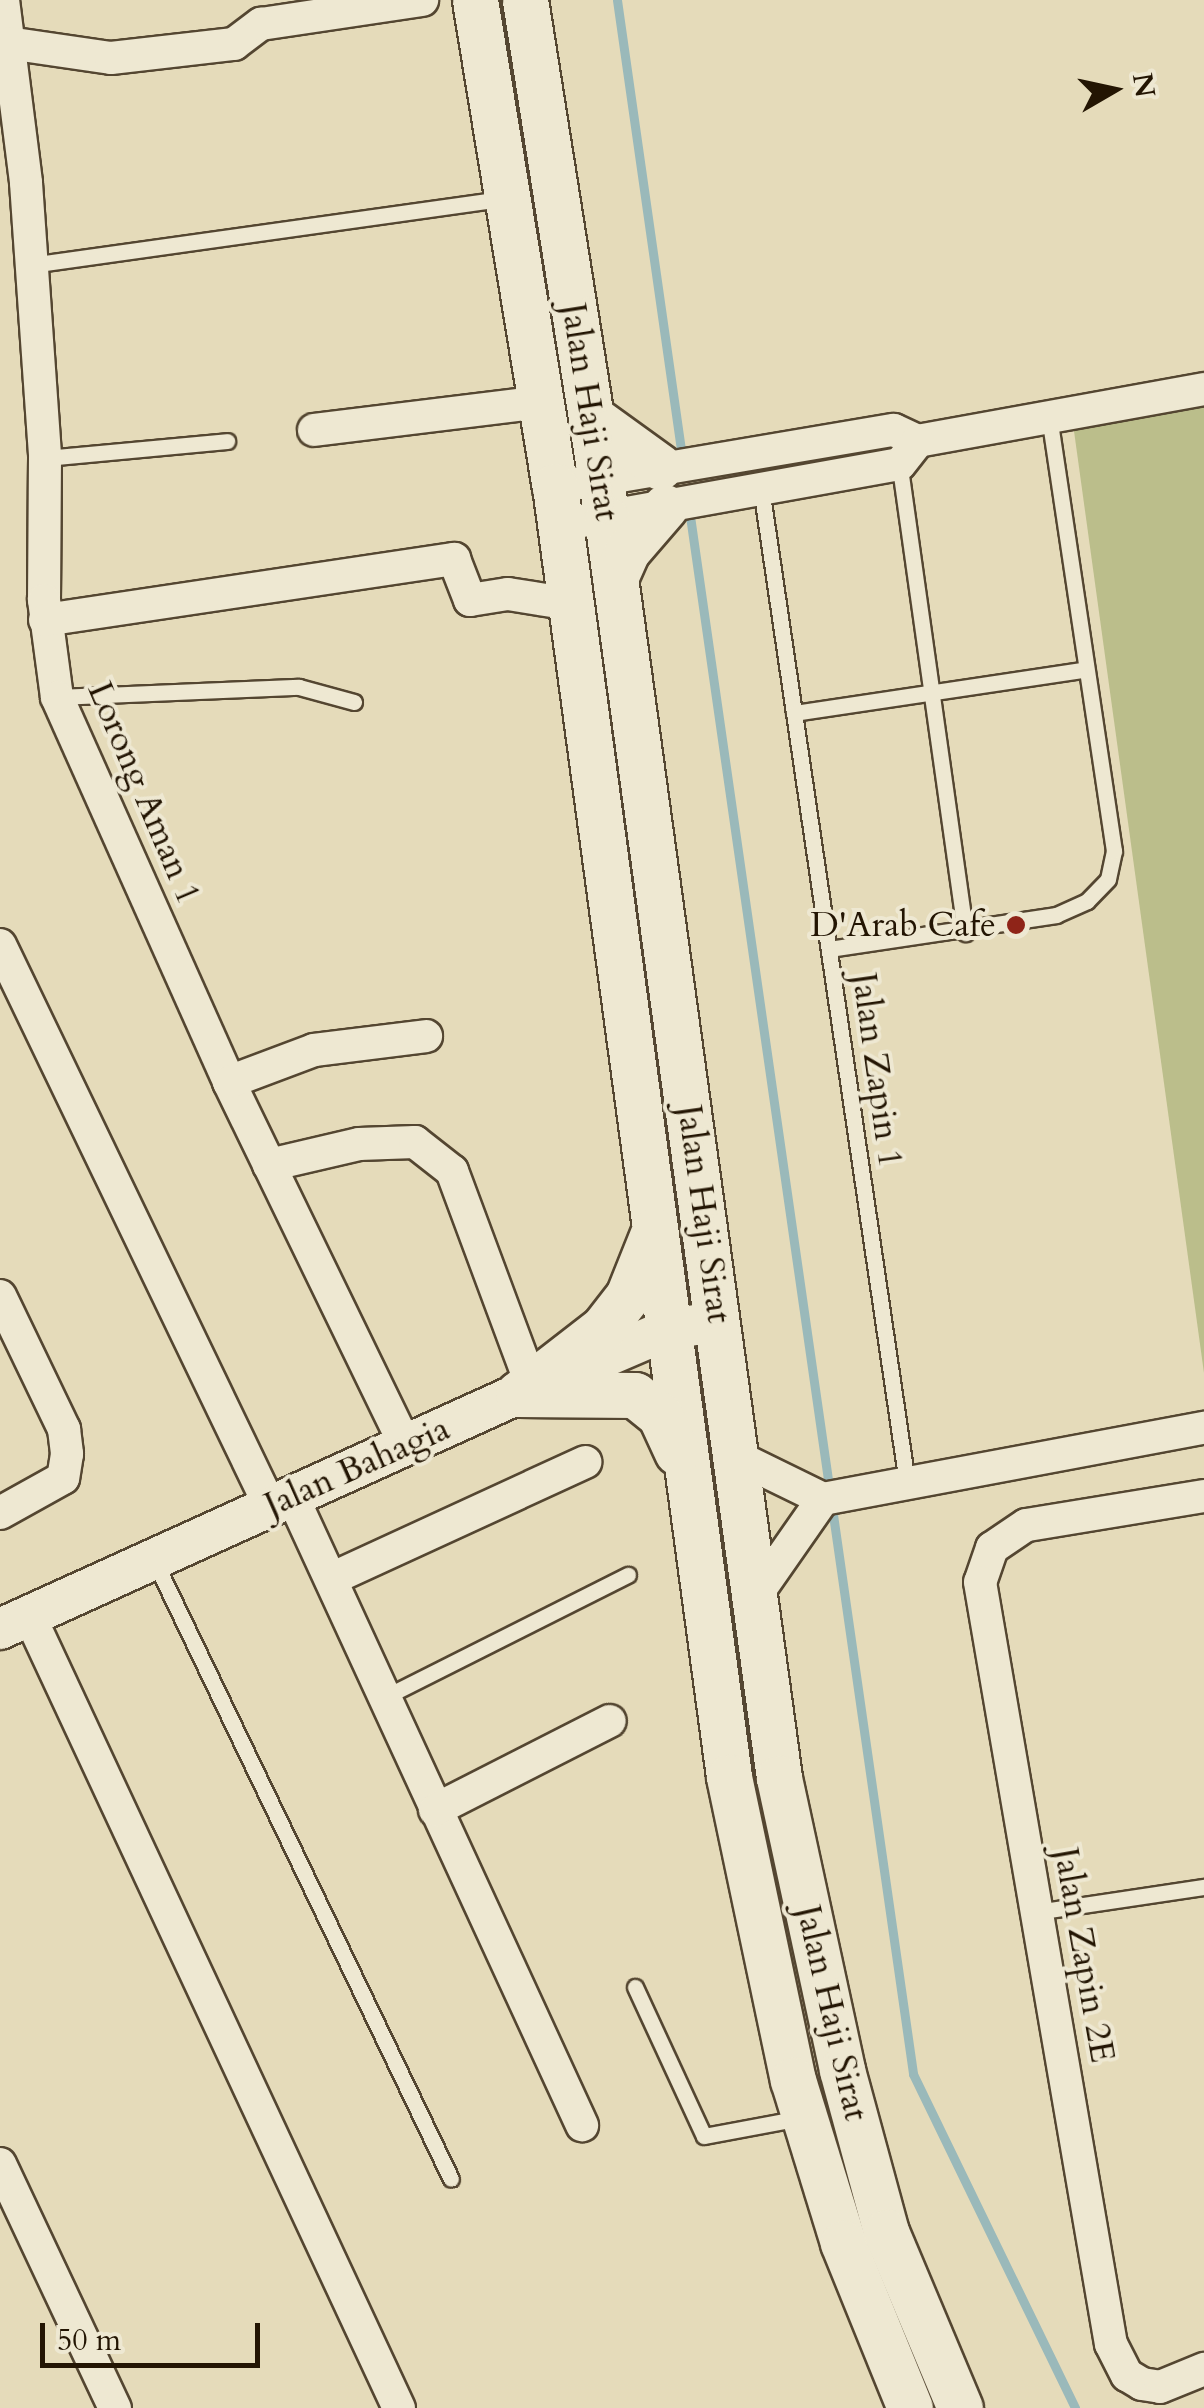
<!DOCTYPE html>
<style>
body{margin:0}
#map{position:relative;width:1204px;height:2408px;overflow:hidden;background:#e5dbba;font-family:Cardo,serif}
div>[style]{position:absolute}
.green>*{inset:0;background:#bbbe8b}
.stream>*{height:9px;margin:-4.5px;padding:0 4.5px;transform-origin:4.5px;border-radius:4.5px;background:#9ab9ba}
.roads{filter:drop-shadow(2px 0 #544631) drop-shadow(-2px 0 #544631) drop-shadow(0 2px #544631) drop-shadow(0 -2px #544631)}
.service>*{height:15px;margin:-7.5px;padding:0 7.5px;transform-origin:7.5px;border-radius:7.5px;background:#eee8d2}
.minor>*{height:32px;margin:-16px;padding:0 16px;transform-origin:16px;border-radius:16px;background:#eee8d2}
.tertiary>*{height:40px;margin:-20px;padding:0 20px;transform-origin:20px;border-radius:20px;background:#eee8d2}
.secondary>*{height:45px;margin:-22.5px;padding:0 22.5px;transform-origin:22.5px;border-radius:22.5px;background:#eee8d2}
.dots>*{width:28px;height:28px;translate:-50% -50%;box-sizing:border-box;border:5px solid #eee8d2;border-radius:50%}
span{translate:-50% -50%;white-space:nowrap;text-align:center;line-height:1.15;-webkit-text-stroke:8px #eee8d2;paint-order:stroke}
.street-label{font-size:35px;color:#231503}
.poi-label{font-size:35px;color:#231503}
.right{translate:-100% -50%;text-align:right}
.north{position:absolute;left:1064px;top:40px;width:100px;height:100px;-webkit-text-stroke:8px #eee8d2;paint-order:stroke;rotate:81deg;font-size:28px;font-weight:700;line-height:40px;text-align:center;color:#231503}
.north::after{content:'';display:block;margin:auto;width:35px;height:45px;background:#231503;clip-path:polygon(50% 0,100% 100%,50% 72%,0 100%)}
.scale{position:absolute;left:40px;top:2323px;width:220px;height:45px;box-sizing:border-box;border:5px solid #231503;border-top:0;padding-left:12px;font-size:30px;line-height:35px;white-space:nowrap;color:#231503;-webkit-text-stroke:8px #eee8d2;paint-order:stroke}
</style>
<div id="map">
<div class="green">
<div style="clip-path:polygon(1204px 405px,1204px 1373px,1074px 431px)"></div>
</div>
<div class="stream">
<div style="left:617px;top:0;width:464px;rotate:81.9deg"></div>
<div style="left:689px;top:509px;width:1581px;rotate:81.85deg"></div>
<div style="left:913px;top:2074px;width:371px;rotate:64.1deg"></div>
</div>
<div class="roads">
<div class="service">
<div style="left:31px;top:265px;width:477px;rotate:-8deg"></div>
<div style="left:45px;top:458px;width:183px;rotate:-5.3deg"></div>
<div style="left:899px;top:461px;width:477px;rotate:82deg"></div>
<div style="left:761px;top:488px;width:1006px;rotate:81.65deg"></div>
<div style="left:57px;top:697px;width:242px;rotate:-2.4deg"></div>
<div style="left:299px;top:687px;width:57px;rotate:15.3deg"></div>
<div style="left:794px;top:713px;width:292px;rotate:-8.5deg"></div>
<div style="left:829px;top:949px;width:230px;rotate:-8.5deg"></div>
<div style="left:1056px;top:915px;width:34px;rotate:-24deg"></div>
<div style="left:1087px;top:901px;width:30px;rotate:-46deg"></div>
<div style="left:1108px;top:879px;width:29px;rotate:-78deg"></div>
<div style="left:1114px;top:851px;width:438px;rotate:-98.5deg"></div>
<div style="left:155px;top:1562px;width:684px;rotate:64.37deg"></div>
<div style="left:385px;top:1697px;width:272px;rotate:-26.7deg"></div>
<div style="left:1036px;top:1912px;width:170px;rotate:-8.5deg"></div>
<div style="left:635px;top:1987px;width:164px;rotate:65.2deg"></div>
<div style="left:704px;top:2136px;width:98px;rotate:-10.6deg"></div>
</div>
<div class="minor">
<div style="left:3px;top:0;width:184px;rotate:82.8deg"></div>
<div style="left:26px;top:183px;width:276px;rotate:86deg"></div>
<div style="left:45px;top:458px;width:142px;rotate:90.4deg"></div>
<div style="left:44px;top:600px;width:98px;rotate:82.4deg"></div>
<div style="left:57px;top:697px;width:422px;rotate:65.9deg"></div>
<div style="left:229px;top:1082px;width:403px;rotate:64.1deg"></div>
<div style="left:8px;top:43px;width:104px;rotate:8.3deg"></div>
<div style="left:111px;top:58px;width:124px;rotate:-6.5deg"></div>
<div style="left:234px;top:44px;width:34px;rotate:-37deg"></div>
<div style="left:261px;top:24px;width:163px;rotate:-8.5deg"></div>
<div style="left:314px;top:430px;width:229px;rotate:-7deg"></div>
<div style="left:579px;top:483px;width:319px;rotate:-9.6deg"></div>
<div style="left:894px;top:430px;width:26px;rotate:25deg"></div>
<div style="left:918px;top:441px;width:291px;rotate:-10.3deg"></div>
<div style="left:560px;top:525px;width:345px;rotate:-10.2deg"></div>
<div style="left:900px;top:464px;width:29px;rotate:-52deg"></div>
<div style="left:45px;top:620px;width:414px;rotate:-8.5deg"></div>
<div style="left:454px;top:559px;width:44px;rotate:68.7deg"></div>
<div style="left:470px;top:600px;width:38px;rotate:-9deg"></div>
<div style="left:508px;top:594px;width:64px;rotate:9deg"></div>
<div style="left:0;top:945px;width:623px;rotate:64.3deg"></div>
<div style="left:229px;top:1082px;width:91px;rotate:-20.6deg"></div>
<div style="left:314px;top:1050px;width:113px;rotate:-7.1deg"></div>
<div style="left:269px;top:1165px;width:92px;rotate:-13.1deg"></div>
<div style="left:359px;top:1144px;width:56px;rotate:-2deg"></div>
<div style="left:415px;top:1142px;width:47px;rotate:38.1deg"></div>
<div style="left:452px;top:1171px;width:226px;rotate:69.6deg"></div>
<div style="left:0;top:1296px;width:148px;rotate:64.3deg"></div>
<div style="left:64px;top:1429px;width:25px;rotate:83deg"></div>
<div style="left:67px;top:1454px;width:24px;rotate:99deg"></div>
<div style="left:63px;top:1478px;width:72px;rotate:150.9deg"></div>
<div style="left:737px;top:1457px;width:96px;rotate:26deg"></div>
<div style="left:823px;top:1499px;width:388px;rotate:-10.6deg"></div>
<div style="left:292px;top:1496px;width:693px;rotate:65.25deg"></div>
<div style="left:1204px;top:1496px;width:180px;rotate:170.7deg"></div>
<div style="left:1026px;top:1525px;width:41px;rotate:145.9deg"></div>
<div style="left:992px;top:1548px;width:36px;rotate:109deg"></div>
<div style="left:980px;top:1582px;width:773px;rotate:80.25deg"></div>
<div style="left:1111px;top:2344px;width:35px;rotate:63deg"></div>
<div style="left:1127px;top:2375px;width:17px;rotate:31deg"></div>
<div style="left:1142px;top:2384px;width:18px;rotate:9deg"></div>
<div style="left:1160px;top:2387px;width:48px;rotate:-22.2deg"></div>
<div style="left:331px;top:1579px;width:280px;rotate:-24.7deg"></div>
<div style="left:756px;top:1595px;width:117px;rotate:-55.1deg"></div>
<div style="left:29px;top:1615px;width:875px;rotate:64.99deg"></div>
<div style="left:435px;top:1810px;width:196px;rotate:-27deg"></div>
<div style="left:0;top:2164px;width:270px;rotate:64.8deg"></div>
</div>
<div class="tertiary">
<div style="left:0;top:1629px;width:569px;rotate:-24.4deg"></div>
<div style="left:518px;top:1394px;width:162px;rotate:-23.2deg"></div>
<div style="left:667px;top:1330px;width:35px;rotate:-10deg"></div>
</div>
<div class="secondary">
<div style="left:475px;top:0;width:493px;rotate:80.7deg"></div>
<div style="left:555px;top:486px;width:1303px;rotate:82.32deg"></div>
<div style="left:729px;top:1777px;width:310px;rotate:78.1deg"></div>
<div style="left:793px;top:2080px;width:170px;rotate:72.9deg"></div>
<div style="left:843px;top:2243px;width:178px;rotate:67.9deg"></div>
<div style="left:525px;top:0;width:525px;rotate:81.02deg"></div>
<div style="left:607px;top:519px;width:1271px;rotate:82.22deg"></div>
<div style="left:779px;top:1778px;width:299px;rotate:77.8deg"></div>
<div style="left:842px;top:2070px;width:168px;rotate:74.8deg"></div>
<div style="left:886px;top:2232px;width:191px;rotate:67.2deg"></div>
<div style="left:591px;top:417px;width:85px;rotate:35.9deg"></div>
<div style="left:615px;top:578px;width:30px;rotate:-66deg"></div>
<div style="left:627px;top:551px;width:58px;rotate:-49.2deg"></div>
<div style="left:518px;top:1394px;width:108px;rotate:-37.8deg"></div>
<div style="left:603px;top:1328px;width:41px;rotate:-52deg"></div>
<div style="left:628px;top:1296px;width:70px;rotate:-68.2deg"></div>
<div style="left:518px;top:1394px;width:117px;rotate:0.5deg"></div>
<div style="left:635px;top:1395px;width:32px;rotate:39deg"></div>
<div style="left:660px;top:1415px;width:41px;rotate:65.3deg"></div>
</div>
</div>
<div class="dots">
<div style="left:1016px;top:925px;background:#8f2418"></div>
</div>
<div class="street-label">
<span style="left:590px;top:412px;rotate:81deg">Jalan Haji Sirat</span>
<span style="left:144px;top:793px;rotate:67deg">Lorong Aman 1</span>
<span style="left:877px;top:1070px;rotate:82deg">Jalan Zapin 1</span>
<span style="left:704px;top:1214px;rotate:82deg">Jalan Haji Sirat</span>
<span style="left:357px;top:1467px;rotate:-24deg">Jalan Bahagia</span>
<span style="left:1084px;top:1955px;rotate:80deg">Jalan Zapin 2E</span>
<span style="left:832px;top:2013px;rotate:77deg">Jalan Haji Sirat</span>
</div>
<div class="poi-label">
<span class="right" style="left:996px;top:925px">D'Arab Cafe</span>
</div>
<div class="north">N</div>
<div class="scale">50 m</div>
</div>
